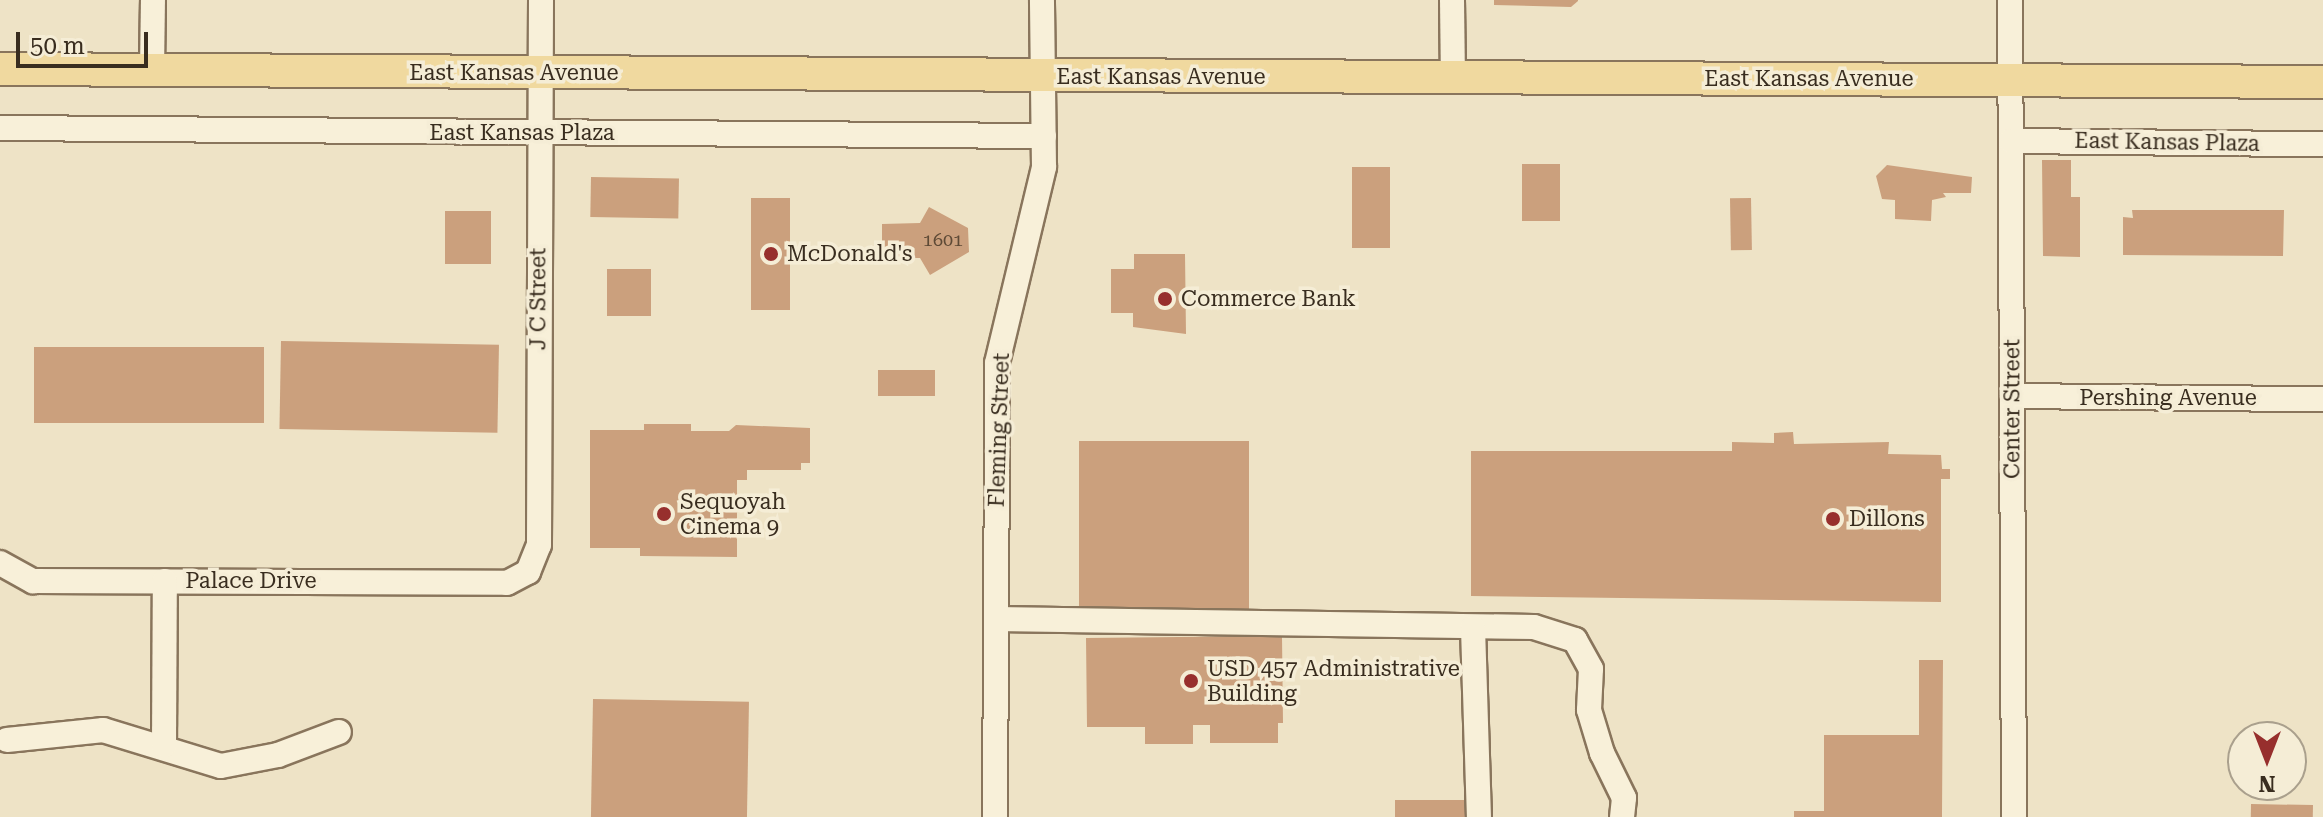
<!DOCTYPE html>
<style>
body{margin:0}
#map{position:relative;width:2323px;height:817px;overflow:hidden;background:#eee3c6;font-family:"Roboto Serif",serif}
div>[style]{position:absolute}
.building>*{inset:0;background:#cba07d;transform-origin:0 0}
.roads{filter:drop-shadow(2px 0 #89755c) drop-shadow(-2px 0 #89755c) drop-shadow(0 2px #89755c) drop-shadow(0 -2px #89755c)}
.minor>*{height:24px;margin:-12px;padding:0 12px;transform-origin:12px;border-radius:12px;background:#f8f0d9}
.major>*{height:32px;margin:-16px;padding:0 16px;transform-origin:16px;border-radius:16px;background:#f0d99f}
.dots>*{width:22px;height:22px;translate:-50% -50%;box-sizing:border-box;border:4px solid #f5edd6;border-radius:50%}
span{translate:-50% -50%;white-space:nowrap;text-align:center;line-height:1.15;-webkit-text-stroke:7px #f5edd6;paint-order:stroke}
.number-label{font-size:18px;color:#5e4a36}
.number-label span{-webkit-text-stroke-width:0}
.street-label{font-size:22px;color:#392d1f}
.poi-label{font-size:22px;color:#392d1f}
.left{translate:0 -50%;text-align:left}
.north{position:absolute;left:2227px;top:721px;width:80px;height:80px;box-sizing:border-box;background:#f5edd6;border:2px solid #aaa08d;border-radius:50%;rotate:180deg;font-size:22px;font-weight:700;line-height:32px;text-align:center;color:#392d1f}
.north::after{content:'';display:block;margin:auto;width:28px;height:36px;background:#972f2d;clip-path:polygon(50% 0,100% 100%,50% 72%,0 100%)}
.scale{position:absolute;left:16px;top:32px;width:132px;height:36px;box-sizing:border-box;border:4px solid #392d1f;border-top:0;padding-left:10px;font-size:24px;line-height:28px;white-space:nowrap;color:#392d1f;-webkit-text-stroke:6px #f5edd6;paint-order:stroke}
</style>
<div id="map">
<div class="building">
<div style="clip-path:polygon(1494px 0,1578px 0,1578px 1px,1571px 7px,1494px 5px)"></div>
<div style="clip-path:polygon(2042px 160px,2071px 160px,2071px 197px,2080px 197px,2080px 257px,2043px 256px)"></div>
<div style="left:1522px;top:164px;width:38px;height:57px"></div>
<div style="clip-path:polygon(1887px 165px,1972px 177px,1971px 193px,1943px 193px,1946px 197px,1932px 200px,1931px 221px,1895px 219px,1895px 200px,1882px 199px,1876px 176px)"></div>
<div style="left:1352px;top:167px;width:38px;height:81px"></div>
<div style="left:591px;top:177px;width:88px;height:40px;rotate:1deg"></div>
<div style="left:751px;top:198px;width:39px;height:112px"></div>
<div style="left:1751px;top:198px;width:52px;height:21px;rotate:89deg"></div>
<div style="clip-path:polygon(929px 207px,968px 228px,969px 252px,930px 275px,920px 258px,882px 258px,882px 224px,920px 223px)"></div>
<div style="clip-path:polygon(2132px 210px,2284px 210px,2283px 256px,2123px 255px,2123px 217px,2133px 218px)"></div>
<div style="left:445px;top:211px;width:46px;height:53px"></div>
<div style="clip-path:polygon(1134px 254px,1185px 254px,1186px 334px,1133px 327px,1133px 313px,1111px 313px,1111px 269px,1134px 269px)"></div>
<div style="left:651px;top:269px;width:47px;height:44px;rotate:90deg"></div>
<div style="left:281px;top:341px;width:218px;height:88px;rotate:1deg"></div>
<div style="left:34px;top:347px;width:230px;height:76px"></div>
<div style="left:878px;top:370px;width:57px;height:26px"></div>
<div style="clip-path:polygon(644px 424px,691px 424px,691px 431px,729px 431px,736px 425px,810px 428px,810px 463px,801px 463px,801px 470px,747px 470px,747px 480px,737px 480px,737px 557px,640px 556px,640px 548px,590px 548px,590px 430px,644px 430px)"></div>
<div style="clip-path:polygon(1793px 432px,1794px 444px,1889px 442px,1888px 454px,1941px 455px,1942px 469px,1950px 469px,1950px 479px,1941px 479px,1941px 602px,1471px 596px,1471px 451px,1732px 451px,1732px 442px,1774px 443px,1774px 433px)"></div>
<div style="left:1079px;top:441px;width:170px;height:169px"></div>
<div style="clip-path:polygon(1282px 636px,1283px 723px,1278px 723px,1278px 743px,1210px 743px,1210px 725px,1193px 725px,1193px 744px,1145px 744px,1145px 727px,1087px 727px,1086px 638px)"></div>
<div style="clip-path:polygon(1919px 660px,1943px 660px,1942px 817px,1794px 817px,1794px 811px,1824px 811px,1824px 735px,1919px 735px)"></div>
<div style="left:593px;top:699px;width:156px;height:118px;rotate:1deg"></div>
<div style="left:1469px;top:800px;width:17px;height:74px;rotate:90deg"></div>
<div style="left:2251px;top:804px;width:62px;height:13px;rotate:1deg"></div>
</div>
<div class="roads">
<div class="minor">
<div style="left:1452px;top:0;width:77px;rotate:89.3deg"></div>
<div style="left:2010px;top:0;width:817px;rotate:89.72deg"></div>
<div style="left:152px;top:70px;width:70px;rotate:-89.2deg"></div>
<div style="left:0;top:128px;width:1044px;rotate:0.44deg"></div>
<div style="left:2011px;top:141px;width:312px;rotate:0.6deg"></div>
<div style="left:2012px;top:396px;width:311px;rotate:0.6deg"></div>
<div style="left:0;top:563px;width:38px;rotate:29deg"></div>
<div style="left:33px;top:581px;width:474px;rotate:0.2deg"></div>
<div style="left:507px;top:583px;width:24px;rotate:-28deg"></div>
<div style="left:528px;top:572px;width:29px;rotate:-68deg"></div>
<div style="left:539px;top:545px;width:545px;rotate:-89.79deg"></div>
<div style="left:996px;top:619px;width:538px;rotate:0.85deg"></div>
<div style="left:1534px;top:627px;width:43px;rotate:17.6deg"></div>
<div style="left:1575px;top:640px;width:33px;rotate:61deg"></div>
<div style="left:1591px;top:669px;width:41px;rotate:92.8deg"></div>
<div style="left:1589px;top:710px;width:45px;rotate:73.2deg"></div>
<div style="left:1602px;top:753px;width:50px;rotate:63.9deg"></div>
<div style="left:1624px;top:798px;width:19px;rotate:96deg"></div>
<div style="left:1473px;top:628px;width:189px;rotate:88.2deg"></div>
<div style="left:7px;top:740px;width:97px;rotate:-5.9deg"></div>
<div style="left:103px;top:730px;width:123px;rotate:17deg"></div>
<div style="left:221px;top:766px;width:58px;rotate:-10.9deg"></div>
<div style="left:278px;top:755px;width:65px;rotate:-20.7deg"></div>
<div style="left:164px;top:745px;width:164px;rotate:-89.7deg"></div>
<div style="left:995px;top:817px;width:454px;rotate:-89.7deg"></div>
<div style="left:997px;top:363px;width:202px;rotate:-76.5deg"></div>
<div style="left:1044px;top:167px;width:167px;rotate:-90.7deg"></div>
</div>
<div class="major">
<div style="left:0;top:69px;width:2323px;rotate:0.32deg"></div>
</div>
</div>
<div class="dots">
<div style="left:771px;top:254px;background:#972f2d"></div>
<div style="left:1165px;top:299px;background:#972f2d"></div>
<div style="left:664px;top:514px;background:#972f2d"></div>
<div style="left:1833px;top:519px;background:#972f2d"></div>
<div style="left:1191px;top:681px;background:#972f2d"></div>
</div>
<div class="number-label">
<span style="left:943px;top:240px">1601</span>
</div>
<div class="street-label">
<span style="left:514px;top:73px">East Kansas Avenue</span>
<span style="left:1161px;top:77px">East Kansas Avenue</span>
<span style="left:1809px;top:79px">East Kansas Avenue</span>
<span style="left:522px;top:133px">East Kansas Plaza</span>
<span style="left:2167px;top:142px;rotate:1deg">East Kansas Plaza</span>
<span style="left:538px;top:299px;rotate:-90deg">J C Street</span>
<span style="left:2168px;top:398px">Pershing Avenue</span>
<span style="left:2012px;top:409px;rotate:-90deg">Center Street</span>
<span style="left:999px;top:430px;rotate:-88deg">Fleming Street</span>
<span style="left:251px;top:581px">Palace Drive</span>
</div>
<div class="poi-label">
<span class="left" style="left:787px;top:254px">McDonald's</span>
<span class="left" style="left:1181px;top:299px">Commerce Bank</span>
<span class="left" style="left:680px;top:514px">Sequoyah<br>Cinema 9</span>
<span class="left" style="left:1849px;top:519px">Dillons</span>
<span class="left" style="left:1207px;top:681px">USD 457 Administrative<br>Building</span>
</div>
<div class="north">N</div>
<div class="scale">50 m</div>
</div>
